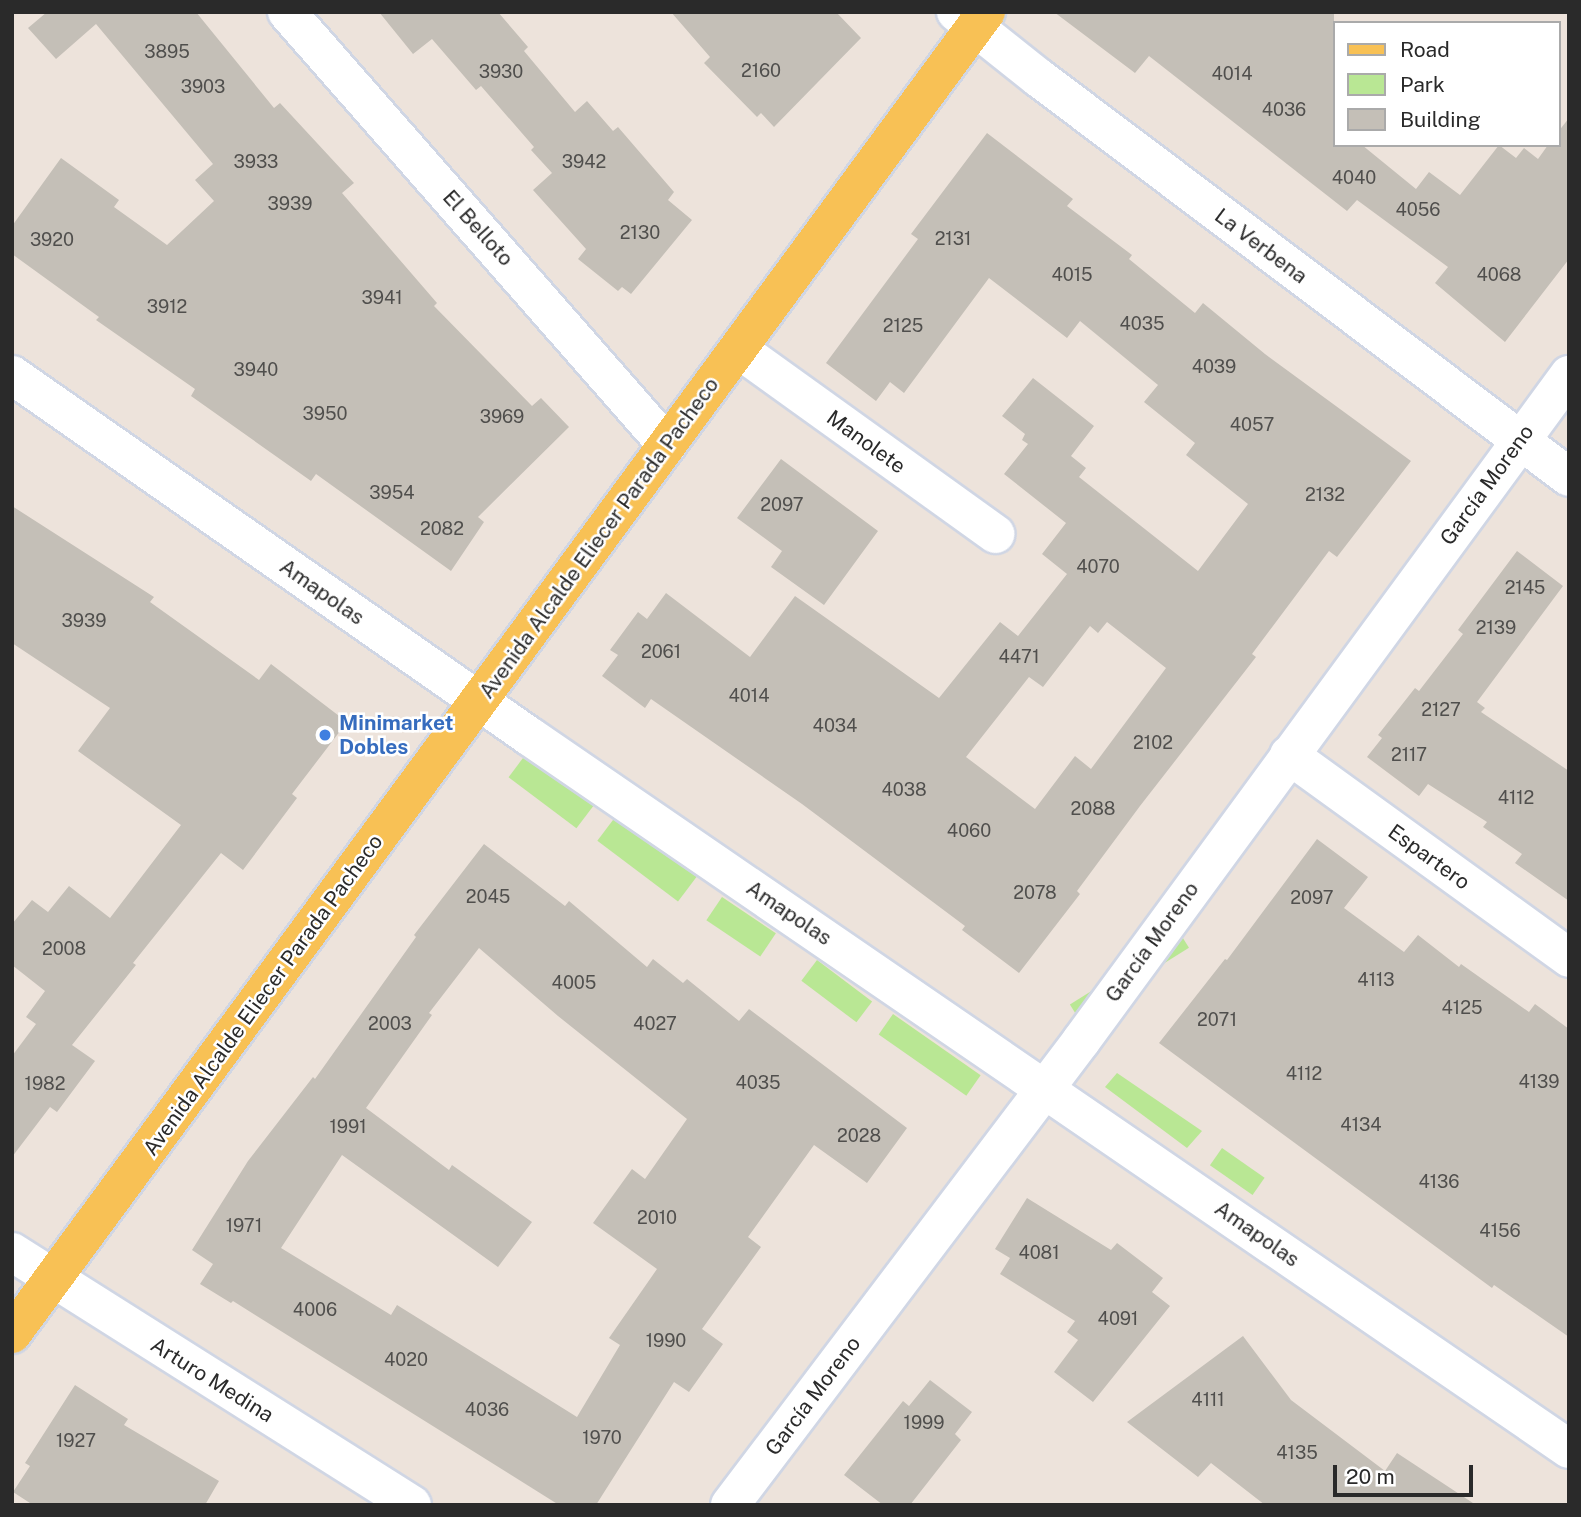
<!DOCTYPE html>
<meta charset="utf-8">
<style>
body{margin:0}
#map{position:relative;width:1581px;height:1517px;overflow:hidden;background:#ede3db;font-family:"Public Sans",sans-serif}
div>[style]{position:absolute}
.green>*{inset:0;background:#b9e794;transform-origin:0 0}
.building>*{inset:0;background:#c4bfb7}
.roads{filter:drop-shadow(2px 0 #d0d6e4) drop-shadow(-2px 0 #d0d6e4) drop-shadow(0 2px #d0d6e4) drop-shadow(0 -2px #d0d6e4)}
.minor>*{height:38px;margin:-19px;padding:0 19px;transform-origin:19px;border-radius:19px;background:#fff}
.major>*{height:38px;margin:-19px;padding:0 19px;transform-origin:19px;border-radius:19px;background:#f8c155}
.dots>*{width:19px;height:19px;translate:-50% -50%;box-sizing:border-box;border:4px solid #fff;border-radius:50%}
span{translate:-50% -50%;white-space:nowrap;text-align:center;line-height:1.15;-webkit-text-stroke:5px #fff;paint-order:stroke}
.number-label{font-size:18px;color:#504f4d}
.number-label span{-webkit-text-stroke-width:0}
.street-label{font-size:21px;color:#2a2a2a}
.shop-label{font-size:21px;color:#366cbe;font-weight:700}
.left{translate:0 -50%;text-align:left}
.frame{position:absolute;inset:0;border:14px solid #2a2a2a;pointer-events:none}
.legend{position:absolute;left:1333px;top:21px;width:228px;height:126px;box-sizing:border-box;background:#fff;border:2px solid #aaa;margin:0;padding:9px 12px;list-style:none;font-size:21px;color:#2a2a2a}
.legend li{display:flex;align-items:center;gap:14px;height:35px}
.legend b{width:35px;border:2px solid #aaa}
.scale{position:absolute;left:1333px;top:1465px;width:140px;height:32px;box-sizing:border-box;border:4px solid #2a2a2a;border-top:0;padding-left:9px;font-size:21px;line-height:24px;white-space:nowrap;color:#2a2a2a;-webkit-text-stroke:5px #fff;paint-order:stroke}
</style>
<div id="map">
<div class="green">
<div style="left:526px;top:754px;width:85px;height:29px;rotate:37deg"></div>
<div style="left:616px;top:816px;width:101px;height:31px;rotate:37deg"></div>
<div style="left:722px;top:897px;width:65px;height:28px;rotate:34deg"></div>
<div style="left:1181px;top:935px;width:15px;height:131px;rotate:58deg"></div>
<div style="left:817px;top:960px;width:69px;height:26px;rotate:37deg"></div>
<div style="left:893px;top:1014px;width:107px;height:25px;rotate:35deg"></div>
<div style="clip-path:polygon(1117px 1073px,1202px 1131px,1187px 1148px,1105px 1087px)"></div>
<div style="left:1222px;top:1148px;width:52px;height:21px;rotate:35deg"></div>
</div>
<div class="building">
<div style="clip-path:polygon(47px 12px,196px 12px,274px 108px,280px 103px,354px 183px,342px 193px,437px 303px,434px 306px,532px 406px,541px 398px,569px 427px,478px 517px,484px 522px,451px 571px,316px 474px,311px 481px,191px 396px,195px 389px,96px 320px,99px 317px,12px 254px,12px 226px,61px 158px,119px 200px,114px 207px,167px 245px,214px 201px,195px 180px,213px 164px,96px 24px,56px 59px,28px 28px)"></div>
<div style="clip-path:polygon(379px 12px,498px 12px,528px 47px,524px 51px,575px 112px,587px 101px,613px 131px,618px 127px,674px 192px,668px 200px,692px 220px,631px 294px,622px 287px,618px 291px,578px 259px,586px 249px,533px 190px,552px 173px,531px 150px,534px 147px,481px 86px,476px 90px,432px 39px,413px 54px)"></div>
<div style="clip-path:polygon(671px 12px,836px 12px,861px 38px,774px 127px,761px 113px,757px 117px,704px 63px,710px 57px)"></div>
<div style="clip-path:polygon(1054px 12px,1334px 12px,1334px 145px,1362px 145px,1416px 189px,1429px 172px,1460px 195px,1499px 145px,1516px 158px,1524px 148px,1538px 159px,1548px 145px,1558px 145px,1558px 132px,1569px 118px,1569px 259px,1505px 342px,1435px 283px,1448px 267px,1357px 200px,1347px 211px,1149px 56px,1135px 73px)"></div>
<div style="clip-path:polygon(evenodd,987px 133px,1073px 199px,1067px 206px,1132px 255px,1129px 259px,1195px 313px,1203px 303px,1265px 354px,1411px 461px,1337px 557px,1329px 551px,1252px 654px,1256px 657px,1140px 806px,1077px 891px,1080px 894px,1019px 973px,962px 930px,965px 926px,802px 804px,651px 699px,645px 708px,602px 676px,618px 655px,610px 650px,638px 612px,647px 619px,666px 593px,750px 657px,795px 596px,939px 698px,1000px 622px,1018px 636px,1067px 574px,1042px 554px,1066px 523px,1004px 474px,1028px 444px,1022px 440px,1025px 434px,1002px 416px,1033px 378px,1094px 426px,1071px 456px,1086px 468px,1079px 477px,1198px 571px,1248px 504px,1186px 455px,1195px 443px,1144px 402px,1158px 385px,1080px 321px,1067px 338px,989px 278px,904px 393px,890px 382px,876px 401px,826px 363px,918px 239px,911px 234px,987px 133px,1107px 622px,1166px 668px,1091px 769px,1075px 756px,1035px 809px,966px 757px,1029px 677px,1043px 687px,1090px 626px,1098px 633px,1107px 622px)"></div>
<div style="clip-path:polygon(781px 459px,878px 531px,824px 605px,771px 567px,782px 551px,737px 518px)"></div>
<div style="clip-path:polygon(12px 506px,154px 597px,150px 602px,259px 680px,271px 664px,347px 722px,292px 794px,297px 798px,243px 870px,221px 853px,133px 963px,136px 965px,72px 1045px,95px 1061px,57px 1112px,50px 1107px,12px 1157px,12px 1056px,36px 1024px,26px 1017px,45px 991px,12px 965px,12px 924px,32px 900px,48px 912px,69px 886px,110px 918px,181px 825px,78px 751px,110px 708px,12px 643px)"></div>
<div style="clip-path:polygon(1517px 551px,1563px 586px,1477px 702px,1485px 708px,1481px 712px,1569px 771px,1569px 901px,1515px 863px,1522px 854px,1483px 827px,1487px 822px,1428px 784px,1419px 796px,1367px 757px,1382px 738px,1378px 735px,1415px 688px,1419px 691px,1463px 634px,1458px 630px)"></div>
<div style="clip-path:polygon(1317px 839px,1368px 877px,1344px 908px,1404px 952px,1418px 935px,1459px 967px,1461px 964px,1529px 1012px,1535px 1004px,1569px 1029px,1569px 1337px,1494px 1285px,1492px 1288px,1159px 1043px,1225px 959px,1227px 960px)"></div>
<div style="clip-path:polygon(evenodd,484px 844px,565px 906px,569px 901px,647px 967px,653px 959px,683px 983px,687px 979px,739px 1021px,749px 1009px,907px 1128px,867px 1183px,814px 1145px,748px 1237px,761px 1247px,702px 1329px,723px 1344px,689px 1392px,674px 1382px,596px 1505px,559px 1505px,233px 1301px,231px 1303px,200px 1284px,213px 1264px,192px 1250px,248px 1161px,313px 1077px,315px 1079px,416px 937px,414px 935px,484px 844px,479px 948px,558px 1016px,687px 1119px,645px 1179px,632px 1169px,593px 1223px,657px 1269px,609px 1338px,620px 1345px,577px 1417px,397px 1305px,391px 1315px,281px 1248px,342px 1155px,498px 1267px,532px 1222px,452px 1165px,449px 1170px,366px 1108px,432px 1015px,429px 1013px,479px 948px)"></div>
<div style="clip-path:polygon(1027px 1198px,1111px 1250px,1117px 1243px,1163px 1278px,1152px 1292px,1170px 1306px,1093px 1402px,1054px 1372px,1078px 1340px,1067px 1332px,1075px 1321px,1000px 1274px,1010px 1258px,995px 1249px)"></div>
<div style="clip-path:polygon(1243px 1336px,1291px 1400px,1385px 1471px,1397px 1453px,1476px 1505px,1265px 1505px,1211px 1463px,1198px 1477px,1127px 1422px)"></div>
<div style="clip-path:polygon(930px 1380px,972px 1412px,955px 1434px,961px 1440px,910px 1505px,883px 1505px,844px 1475px,903px 1401px,909px 1406px)"></div>
<div style="clip-path:polygon(75px 1385px,128px 1419px,124px 1425px,219px 1481px,205px 1505px,33px 1505px,13px 1492px,30px 1466px,25px 1463px)"></div>
</div>
<div class="roads">
<div class="minor">
<div style="left:287px;top:12px;width:576px;rotate:48.73deg"></div>
<div style="left:956px;top:12px;width:106px;rotate:38.5deg"></div>
<div style="left:1039px;top:78px;width:663px;rotate:36.97deg"></div>
<div style="left:738px;top:349px;width:317px;rotate:35.7deg"></div>
<div style="left:12px;top:375px;width:631px;rotate:34.93deg"></div>
<div style="left:529px;top:736px;width:1261px;rotate:34.43deg"></div>
<div style="left:1289px;top:755px;width:346px;rotate:35.9deg"></div>
<div style="left:12px;top:1252px;width:473px;rotate:32.3deg"></div>
<div style="left:730px;top:1505px;width:582px;rotate:-52.89deg"></div>
<div style="left:1081px;top:1041px;width:826px;rotate:-53.77deg"></div>
</div>
<div class="major">
<div style="left:12px;top:1334px;width:1642px;rotate:-53.62deg"></div>
</div>
</div>
<div class="dots">
<div style="left:325px;top:735px;background:#3f7fe0"></div>
</div>
<div class="number-label">
<span style="left:167px;top:52px">3895</span>
<span style="left:761px;top:71px">2160</span>
<span style="left:501px;top:72px">3930</span>
<span style="left:1232px;top:74px">4014</span>
<span style="left:203px;top:87px">3903</span>
<span style="left:1284px;top:110px">4036</span>
<span style="left:256px;top:162px">3933</span>
<span style="left:584px;top:162px">3942</span>
<span style="left:1354px;top:178px">4040</span>
<span style="left:290px;top:204px">3939</span>
<span style="left:1418px;top:210px">4056</span>
<span style="left:640px;top:233px">2130</span>
<span style="left:953px;top:239px">2131</span>
<span style="left:52px;top:240px">3920</span>
<span style="left:1072px;top:275px">4015</span>
<span style="left:1499px;top:275px">4068</span>
<span style="left:382px;top:298px">3941</span>
<span style="left:167px;top:307px">3912</span>
<span style="left:1142px;top:324px">4035</span>
<span style="left:903px;top:326px">2125</span>
<span style="left:1214px;top:367px">4039</span>
<span style="left:256px;top:370px">3940</span>
<span style="left:325px;top:414px">3950</span>
<span style="left:502px;top:417px">3969</span>
<span style="left:1252px;top:425px">4057</span>
<span style="left:392px;top:493px">3954</span>
<span style="left:1325px;top:495px">2132</span>
<span style="left:782px;top:505px">2097</span>
<span style="left:442px;top:529px">2082</span>
<span style="left:1098px;top:567px">4070</span>
<span style="left:1525px;top:588px">2145</span>
<span style="left:84px;top:621px">3939</span>
<span style="left:1496px;top:628px">2139</span>
<span style="left:661px;top:652px">2061</span>
<span style="left:1019px;top:657px">4471</span>
<span style="left:749px;top:696px">4014</span>
<span style="left:1441px;top:710px">2127</span>
<span style="left:835px;top:726px">4034</span>
<span style="left:1153px;top:743px">2102</span>
<span style="left:1409px;top:755px">2117</span>
<span style="left:904px;top:790px">4038</span>
<span style="left:1516px;top:798px">4112</span>
<span style="left:1093px;top:809px">2088</span>
<span style="left:969px;top:831px">4060</span>
<span style="left:1035px;top:893px">2078</span>
<span style="left:488px;top:897px">2045</span>
<span style="left:1312px;top:898px">2097</span>
<span style="left:64px;top:949px">2008</span>
<span style="left:1376px;top:980px">4113</span>
<span style="left:574px;top:983px">4005</span>
<span style="left:1462px;top:1008px">4125</span>
<span style="left:1217px;top:1020px">2071</span>
<span style="left:390px;top:1024px">2003</span>
<span style="left:655px;top:1024px">4027</span>
<span style="left:1304px;top:1074px">4112</span>
<span style="left:1539px;top:1082px">4139</span>
<span style="left:758px;top:1083px">4035</span>
<span style="left:45px;top:1084px">1982</span>
<span style="left:1361px;top:1125px">4134</span>
<span style="left:348px;top:1127px">1991</span>
<span style="left:859px;top:1136px">2028</span>
<span style="left:1439px;top:1182px">4136</span>
<span style="left:657px;top:1218px">2010</span>
<span style="left:244px;top:1226px">1971</span>
<span style="left:1500px;top:1231px">4156</span>
<span style="left:1039px;top:1253px">4081</span>
<span style="left:315px;top:1310px">4006</span>
<span style="left:1118px;top:1319px">4091</span>
<span style="left:666px;top:1341px">1990</span>
<span style="left:406px;top:1360px">4020</span>
<span style="left:1208px;top:1400px">4111</span>
<span style="left:487px;top:1410px">4036</span>
<span style="left:924px;top:1423px">1999</span>
<span style="left:602px;top:1438px">1970</span>
<span style="left:76px;top:1441px">1927</span>
<span style="left:1297px;top:1453px">4135</span>
</div>
<div class="street-label">
<span style="left:478px;top:228px;rotate:48deg">El Belloto</span>
<span style="left:1261px;top:246px;rotate:37deg">La Verbena</span>
<span style="left:866px;top:442px;rotate:36deg">Manolete</span>
<span style="left:1487px;top:485px;rotate:-54deg">García Moreno</span>
<span style="left:599px;top:538px;rotate:-54deg">Avenida Alcalde Eliecer Parada Pacheco</span>
<span style="left:322px;top:592px;rotate:35deg">Amapolas</span>
<span style="left:1429px;top:857px;rotate:36deg">Espartero</span>
<span style="left:789px;top:913px;rotate:34deg">Amapolas</span>
<span style="left:1152px;top:942px;rotate:-54deg">García Moreno</span>
<span style="left:263px;top:995px;rotate:-54deg">Avenida Alcalde Eliecer Parada Pacheco</span>
<span style="left:1257px;top:1234px;rotate:35deg">Amapolas</span>
<span style="left:212px;top:1380px;rotate:32deg">Arturo Medina</span>
<span style="left:813px;top:1396px;rotate:-53deg">García Moreno</span>
</div>
<div class="shop-label">
<span class="left" style="left:339px;top:735px">Minimarket<br>Dobles</span>
</div>
<div class="frame"></div>
<ul class="legend">
<li><b style="height:9px;background:#f8c155"></b>Road</li>
<li><b style="height:19px;background:#b9e794"></b>Park</li>
<li><b style="height:19px;background:#c4bfb7"></b>Building</li>
</ul>
<div class="scale">20 m</div>
</div>
